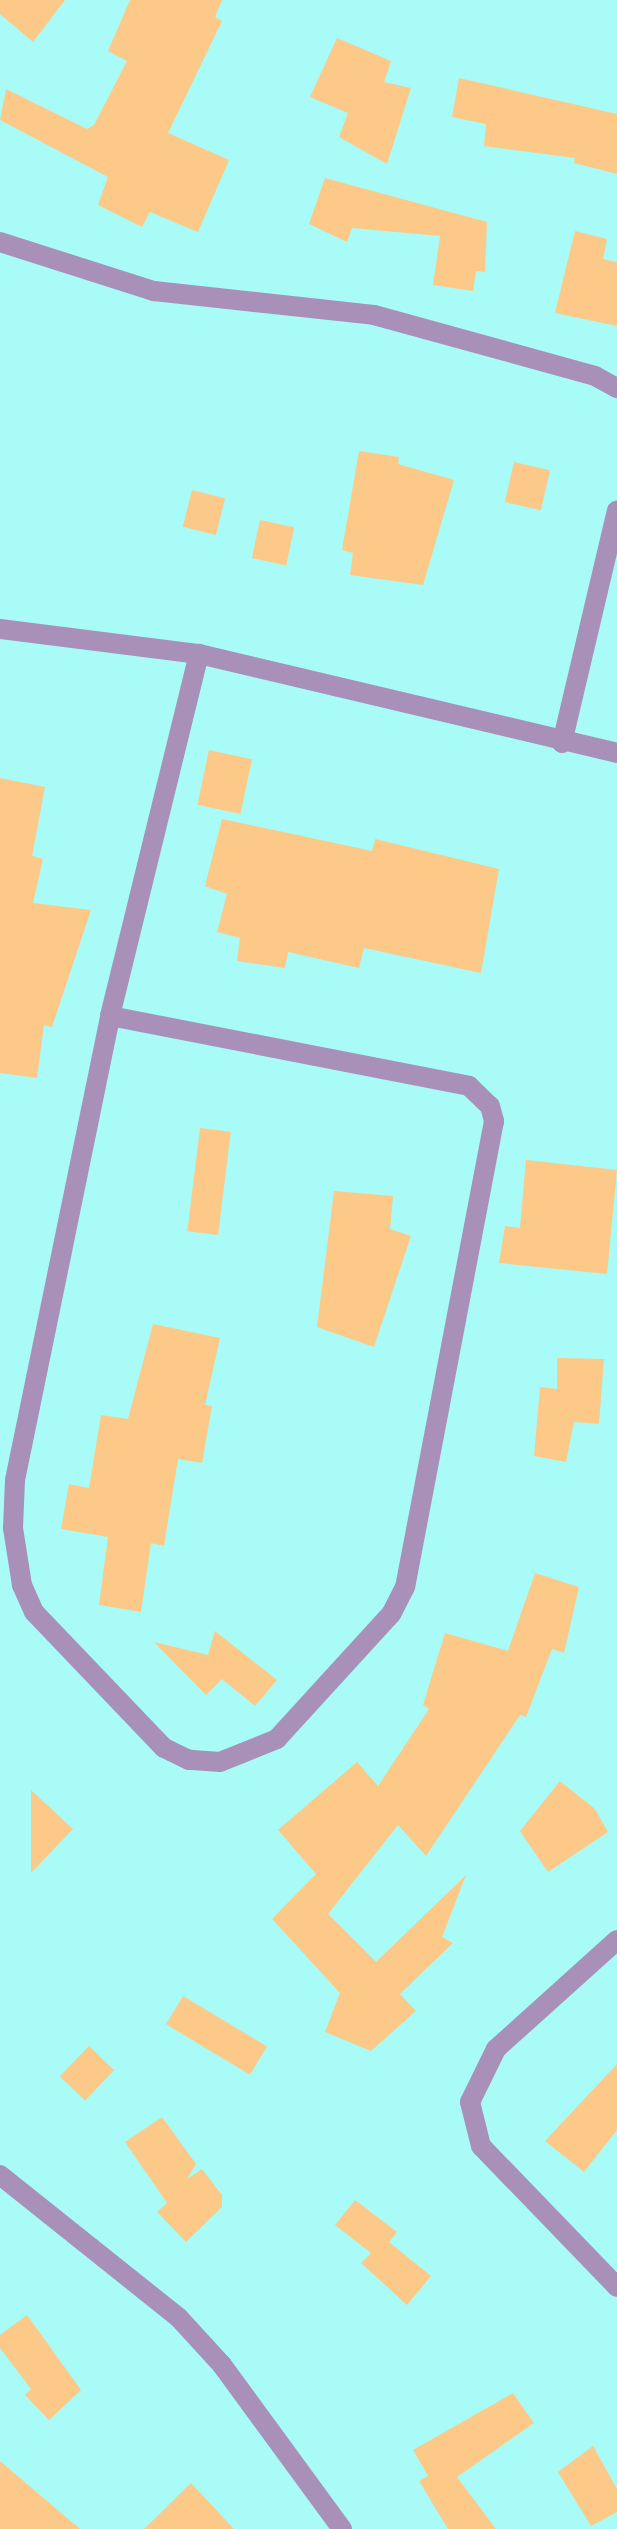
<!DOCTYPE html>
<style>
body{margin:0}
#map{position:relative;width:617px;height:2529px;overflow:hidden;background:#a8fbf7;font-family:Helvetica,sans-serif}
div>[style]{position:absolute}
.building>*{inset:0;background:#fdc988;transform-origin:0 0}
.minor>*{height:20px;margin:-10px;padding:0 10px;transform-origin:10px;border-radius:10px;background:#a990b9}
span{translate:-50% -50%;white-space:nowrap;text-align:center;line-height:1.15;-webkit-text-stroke:6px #fff;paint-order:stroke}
</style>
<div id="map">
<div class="building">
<div style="clip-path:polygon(0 0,65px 0,33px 42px,0 14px)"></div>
<div style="clip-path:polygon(130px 0,222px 0,215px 17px,222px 21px,168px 133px,229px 160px,198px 232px,150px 212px,142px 227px,98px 205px,108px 177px,0 120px,6px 89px,87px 129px,94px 125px,127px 61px,108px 51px)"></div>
<div style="clip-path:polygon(337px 38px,391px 61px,384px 82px,411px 88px,387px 164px,339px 137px,348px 113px,310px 97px)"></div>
<div style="clip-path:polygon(459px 78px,617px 114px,617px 174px,574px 163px,575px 158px,484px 146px,486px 124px,452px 117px)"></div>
<div style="clip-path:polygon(325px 178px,487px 222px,485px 272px,476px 271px,473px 291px,433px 285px,440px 236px,352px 228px,347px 242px,309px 224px)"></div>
<div style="clip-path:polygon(575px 231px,607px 239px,603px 259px,617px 262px,617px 326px,555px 313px)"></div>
<div style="clip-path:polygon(359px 451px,399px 457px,398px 464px,454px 480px,423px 585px,350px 575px,353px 553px,342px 550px)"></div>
<div style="left:514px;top:462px;width:37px;height:41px;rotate:13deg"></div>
<div style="left:192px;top:490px;width:34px;height:38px;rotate:14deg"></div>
<div style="left:260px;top:520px;width:35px;height:39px;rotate:12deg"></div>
<div style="left:209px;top:750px;width:44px;height:56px;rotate:12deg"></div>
<div style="clip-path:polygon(0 778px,45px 787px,32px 856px,43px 859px,33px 903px,91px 910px,52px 1027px,44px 1025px,37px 1078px,0 1073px)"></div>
<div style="clip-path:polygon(222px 819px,372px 851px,375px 839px,499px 869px,481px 973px,364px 948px,359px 968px,288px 952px,285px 968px,237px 961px,240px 938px,217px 932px,227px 894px,205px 886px)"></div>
<div style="left:200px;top:1128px;width:31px;height:104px;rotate:7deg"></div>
<div style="clip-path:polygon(526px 1160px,617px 1170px,607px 1274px,499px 1263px,505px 1226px,520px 1228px)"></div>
<div style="clip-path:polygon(334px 1191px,393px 1196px,390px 1229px,411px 1236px,374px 1347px,317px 1327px)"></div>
<div style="clip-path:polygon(153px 1324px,220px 1338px,205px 1405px,212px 1406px,202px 1463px,178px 1459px,164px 1546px,151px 1543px,141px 1612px,99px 1605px,108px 1537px,61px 1529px,69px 1484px,89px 1488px,101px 1415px,128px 1419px)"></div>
<div style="clip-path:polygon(557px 1358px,604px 1359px,599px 1424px,574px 1422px,566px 1462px,534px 1456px,540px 1387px,557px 1389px)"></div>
<div style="clip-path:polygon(535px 1573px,579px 1587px,564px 1653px,552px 1649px,526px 1717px,520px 1715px,426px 1856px,398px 1825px,328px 1914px,376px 1962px,466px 1875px,442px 1937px,453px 1943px,400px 1994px,416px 2011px,371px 2051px,325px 2032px,340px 1993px,272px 1919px,316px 1874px,278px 1830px,357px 1762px,378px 1786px,429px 1709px,423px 1705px,445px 1633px,508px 1651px)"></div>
<div style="clip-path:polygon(215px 1631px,277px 1680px,255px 1706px,222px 1679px,206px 1695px,154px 1642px,208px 1655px)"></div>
<div style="clip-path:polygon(560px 1781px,595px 1809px,608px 1832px,548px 1872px,520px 1831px)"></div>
<div style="clip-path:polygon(31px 1790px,73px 1829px,31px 1873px)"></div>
<div style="left:183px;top:1996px;width:98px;height:33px;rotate:31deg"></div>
<div style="left:89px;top:2046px;width:35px;height:42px;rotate:44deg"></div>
<div style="clip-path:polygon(617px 2064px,617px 2130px,584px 2172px,545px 2141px)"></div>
<div style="clip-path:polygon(162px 2117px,196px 2164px,187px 2179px,202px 2169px,222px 2195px,222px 2207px,186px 2242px,157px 2212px,167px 2203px,125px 2142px)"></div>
<div style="clip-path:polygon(355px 2200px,397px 2232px,389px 2242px,431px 2276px,407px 2305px,361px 2263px,371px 2253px,335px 2225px)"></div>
<div style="clip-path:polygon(27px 2315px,81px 2390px,49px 2420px,25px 2395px,31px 2389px,0 2348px,0 2335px)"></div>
<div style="clip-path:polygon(513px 2393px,534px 2423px,457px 2477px,496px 2529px,448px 2529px,419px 2481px,428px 2476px,413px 2450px)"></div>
<div style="clip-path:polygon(593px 2446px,617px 2489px,617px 2512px,591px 2526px,558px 2472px)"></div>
<div style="clip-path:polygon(0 2461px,80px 2529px,0 2529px)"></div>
<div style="clip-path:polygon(191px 2483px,234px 2529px,144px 2529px)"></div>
</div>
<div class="minor">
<div style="left:0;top:242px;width:162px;rotate:17.7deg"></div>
<div style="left:154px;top:291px;width:221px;rotate:6.2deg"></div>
<div style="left:374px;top:315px;width:229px;rotate:15.4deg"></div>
<div style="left:595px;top:376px;width:25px;rotate:29deg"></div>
<div style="left:0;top:629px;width:201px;rotate:7.2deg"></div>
<div style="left:199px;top:654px;width:430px;rotate:13.3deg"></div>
<div style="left:562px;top:743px;width:239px;rotate:-76.7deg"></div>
<div style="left:110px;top:1016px;width:366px;rotate:11deg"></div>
<div style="left:469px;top:1086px;width:29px;rotate:44deg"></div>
<div style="left:490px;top:1106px;width:16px;rotate:75deg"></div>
<div style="left:494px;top:1121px;width:474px;rotate:100.8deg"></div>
<div style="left:405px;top:1587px;width:30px;rotate:117deg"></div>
<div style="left:391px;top:1614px;width:169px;rotate:132.4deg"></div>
<div style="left:277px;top:1739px;width:61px;rotate:158deg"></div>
<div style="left:220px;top:1762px;width:31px;rotate:-176deg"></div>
<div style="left:189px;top:1760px;width:28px;rotate:-154deg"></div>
<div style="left:164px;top:1748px;width:188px;rotate:-133.7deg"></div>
<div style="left:34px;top:1612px;width:30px;rotate:-114deg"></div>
<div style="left:22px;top:1585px;width:58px;rotate:-99deg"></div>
<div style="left:13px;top:1528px;width:48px;rotate:-87.6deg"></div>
<div style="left:15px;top:1480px;width:474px;rotate:-78.4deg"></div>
<div style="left:110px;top:1016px;width:373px;rotate:-76.2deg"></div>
<div style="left:617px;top:1940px;width:163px;rotate:138deg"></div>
<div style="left:496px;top:2049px;width:59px;rotate:116.1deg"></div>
<div style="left:470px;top:2102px;width:45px;rotate:76deg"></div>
<div style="left:481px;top:2146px;width:196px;rotate:46deg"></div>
<div style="left:0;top:2175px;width:229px;rotate:38.6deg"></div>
<div style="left:179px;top:2318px;width:64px;rotate:47.5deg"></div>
<div style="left:222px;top:2365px;width:203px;rotate:53.8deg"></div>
</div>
</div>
